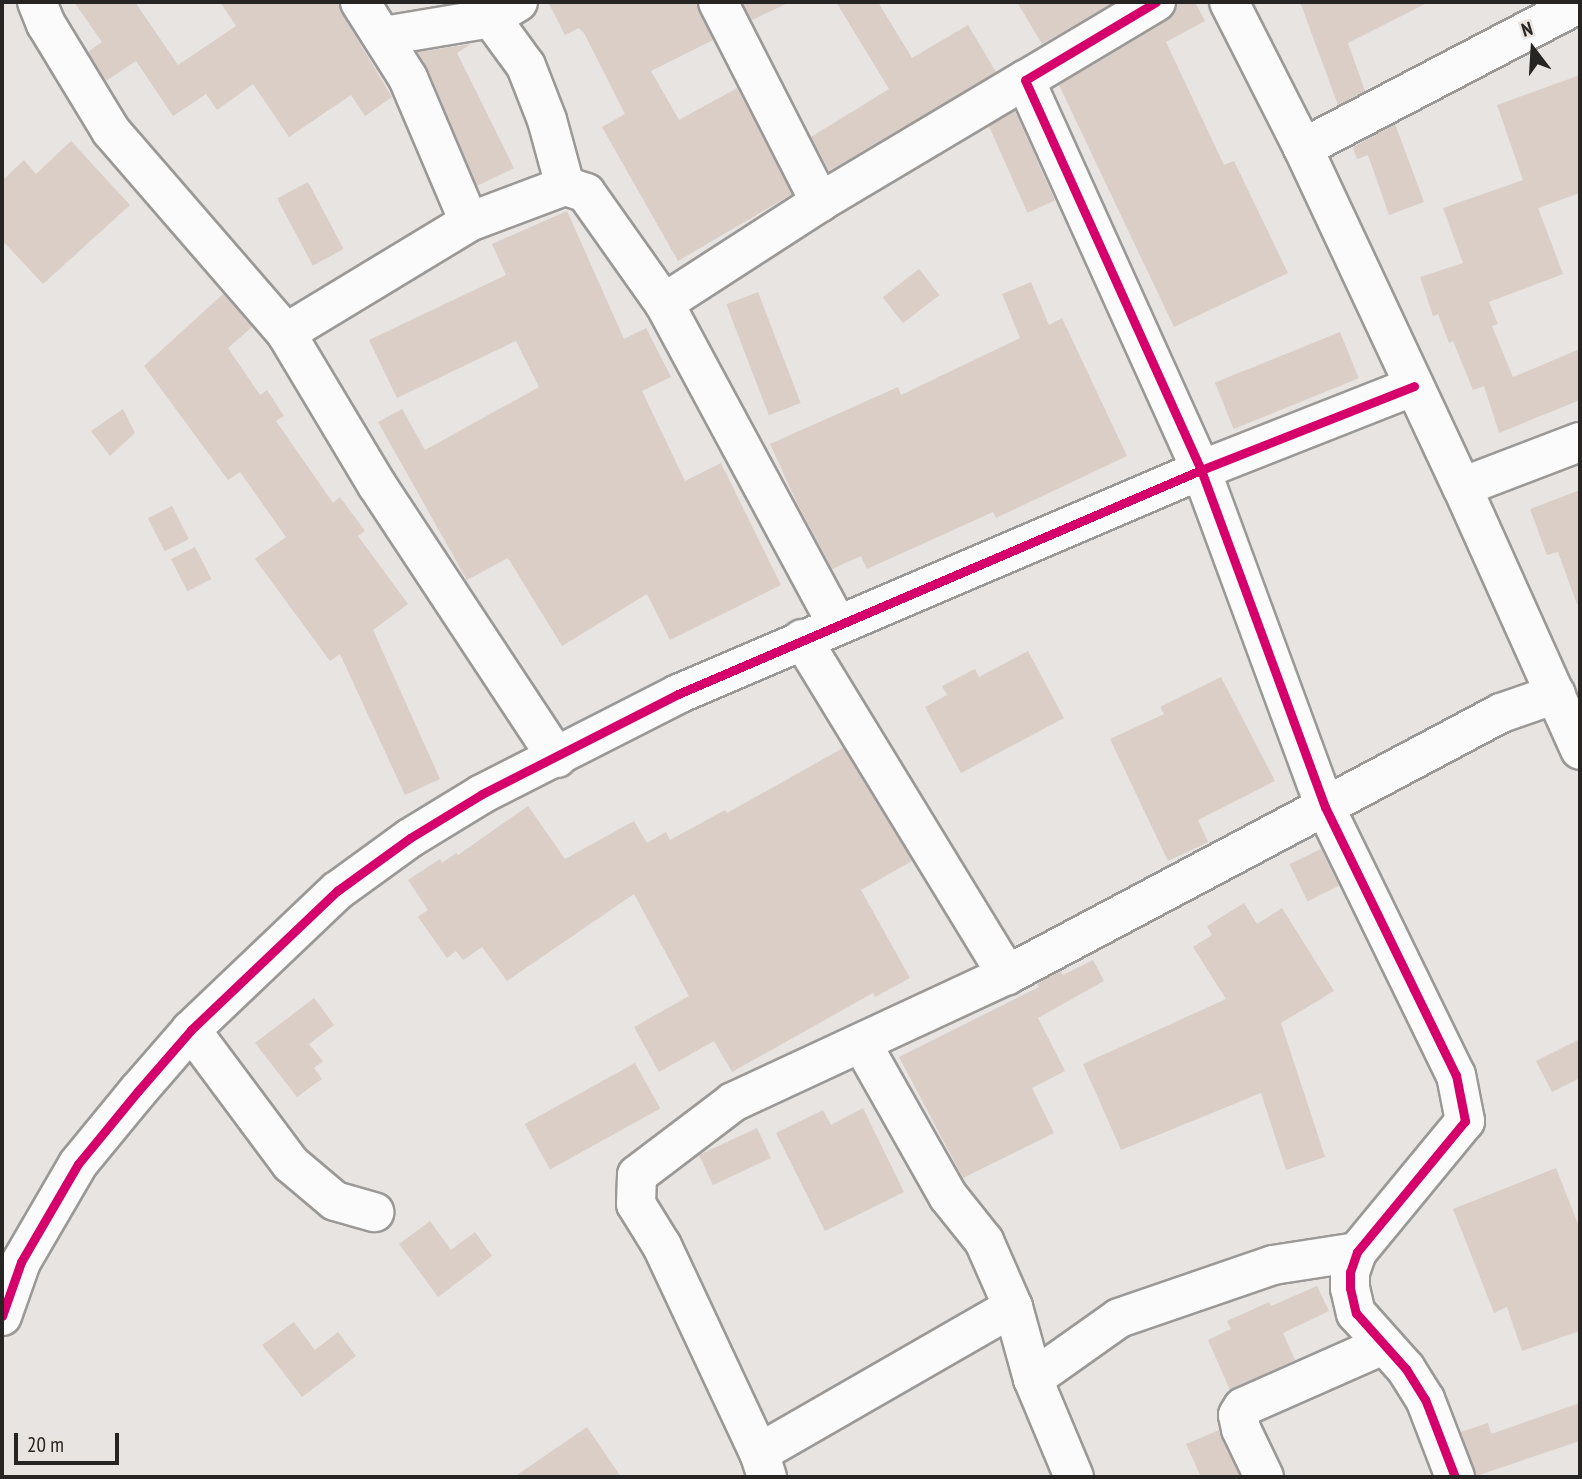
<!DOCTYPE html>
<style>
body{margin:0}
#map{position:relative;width:1582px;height:1479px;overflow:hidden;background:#e7e4e2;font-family:"PT Sans Narrow",sans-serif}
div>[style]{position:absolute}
.building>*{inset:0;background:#dacec7;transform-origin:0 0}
.roads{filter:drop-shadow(2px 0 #9b9997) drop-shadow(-2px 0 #9b9997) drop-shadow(0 2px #9b9997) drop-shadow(0 -2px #9b9997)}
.street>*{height:38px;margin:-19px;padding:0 19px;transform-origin:19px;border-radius:19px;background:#fbfbfb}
.cycleway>*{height:9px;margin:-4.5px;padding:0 4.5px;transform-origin:4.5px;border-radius:4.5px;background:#d6006c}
span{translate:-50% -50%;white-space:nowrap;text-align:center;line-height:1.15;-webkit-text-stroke:5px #eae4df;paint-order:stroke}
.frame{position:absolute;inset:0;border:4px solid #272524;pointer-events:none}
.north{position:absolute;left:1498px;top:14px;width:70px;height:70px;-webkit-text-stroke:5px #eae4df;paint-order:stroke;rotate:343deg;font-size:19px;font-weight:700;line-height:28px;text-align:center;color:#272524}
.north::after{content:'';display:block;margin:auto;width:24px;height:32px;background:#272524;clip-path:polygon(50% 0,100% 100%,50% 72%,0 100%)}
.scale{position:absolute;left:14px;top:1433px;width:105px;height:32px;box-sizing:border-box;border:4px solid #272524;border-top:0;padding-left:9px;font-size:21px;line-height:24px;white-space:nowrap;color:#272524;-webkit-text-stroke:5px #eae4df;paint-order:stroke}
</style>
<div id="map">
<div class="building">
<div style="clip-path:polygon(74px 2px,135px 2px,178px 65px,236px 26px,220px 2px,338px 2px,342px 14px,392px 97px,365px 116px,351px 95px,289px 137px,253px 84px,217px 110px,206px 94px,173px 116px,136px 61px,106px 81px,88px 52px,102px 42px)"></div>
<div style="clip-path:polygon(548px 2px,696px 2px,713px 40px,651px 71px,679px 120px,737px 88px,792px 194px,678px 261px,602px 127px,625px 114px,584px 33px,579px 28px,565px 35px)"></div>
<div style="clip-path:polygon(742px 2px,790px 2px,752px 20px)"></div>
<div style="clip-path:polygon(836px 2px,878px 2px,912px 58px,968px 25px,996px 72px,829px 171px,811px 137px,889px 89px)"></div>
<div style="clip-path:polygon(1017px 2px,1114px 2px,1042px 44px)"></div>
<div style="clip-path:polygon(1178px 2px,1195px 2px,1205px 21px,1166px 42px,1224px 165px,1234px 161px,1288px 273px,1174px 327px,1059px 85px,1167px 21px,1175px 13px)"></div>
<div style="clip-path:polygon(1300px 2px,1429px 2px,1348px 43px,1365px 91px,1338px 105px)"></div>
<div style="clip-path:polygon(471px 44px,457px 53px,514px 168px,477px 186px,428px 69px,418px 52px)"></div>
<div style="clip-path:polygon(1580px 75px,1580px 193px,1538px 208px,1563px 274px,1489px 302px,1498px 324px,1492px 326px,1513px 377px,1580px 349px,1580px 400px,1499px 433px,1484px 386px,1473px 390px,1453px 341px,1449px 343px,1438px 314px,1433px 316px,1420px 277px,1463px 263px,1443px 208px,1523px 180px,1497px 105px)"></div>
<div style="left:1015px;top:111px;width:98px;height:30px;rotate:66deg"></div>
<div style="clip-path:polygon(1395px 124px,1424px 202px,1389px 215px,1368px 155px,1357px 159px,1353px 147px)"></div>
<div style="clip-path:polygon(71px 141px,130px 205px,43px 284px,2px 240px,2px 181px,24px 160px,36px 174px)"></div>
<div style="left:308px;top:182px;width:76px;height:35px;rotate:62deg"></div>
<div style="clip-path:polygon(567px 211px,624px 339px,646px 328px,671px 377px,642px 391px,685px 481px,721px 463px,781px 585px,670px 640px,647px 594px,562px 646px,508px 558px,467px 580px,378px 422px,402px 409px,425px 450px,539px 387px,516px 341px,397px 398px,369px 340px,506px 275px,492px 244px)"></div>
<div style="left:919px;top:269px;width:33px;height:46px;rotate:52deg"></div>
<div style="clip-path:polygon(1031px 282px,1049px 325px,1062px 318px,1127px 456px,996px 518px,993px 512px,867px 569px,861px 556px,832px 569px,797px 503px,770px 444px,898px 387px,901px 395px,1020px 338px,1002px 294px)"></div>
<div style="left:758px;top:292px;width:119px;height:34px;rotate:69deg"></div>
<div style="clip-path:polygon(223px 294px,252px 327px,228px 348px,260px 395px,267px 390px,284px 416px,276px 421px,333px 503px,340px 497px,365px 531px,358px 536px,408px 604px,373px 630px,440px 779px,405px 795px,340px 654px,330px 661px,255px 559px,286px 537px,240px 472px,228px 480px,144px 366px)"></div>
<div style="left:1340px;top:332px;width:50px;height:135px;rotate:68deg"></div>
<div style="clip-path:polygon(123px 409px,135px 433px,110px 456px,91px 431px)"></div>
<div style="clip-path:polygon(1580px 490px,1580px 603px,1577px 604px,1558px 552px,1547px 555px,1530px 509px)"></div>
<div style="left:172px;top:506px;width:37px;height:27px;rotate:63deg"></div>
<div style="left:195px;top:547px;width:36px;height:27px;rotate:63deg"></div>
<div style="clip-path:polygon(1028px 651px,1064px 718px,961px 773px,925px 707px,947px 695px,942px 686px,975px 669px,979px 677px)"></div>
<div style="clip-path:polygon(1221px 677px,1275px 781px,1198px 820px,1208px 842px,1168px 861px,1110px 739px,1164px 714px,1160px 707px)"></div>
<div style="clip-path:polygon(843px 748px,912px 861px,861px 890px,910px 978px,875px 997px,873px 993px,732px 1072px,714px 1041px,659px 1072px,634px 1027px,689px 996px,634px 894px,507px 981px,482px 947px,463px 960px,456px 951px,447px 958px,418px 917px,428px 910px,408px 880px,440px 859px,442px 863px,456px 853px,458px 855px,528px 806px,565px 859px,634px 821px,647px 843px,666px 832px,670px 840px,725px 810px,727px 813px)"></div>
<div style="left:1321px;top:849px;width:41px;height:35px;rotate:64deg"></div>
<div style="clip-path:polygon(1244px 903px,1257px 924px,1282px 908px,1334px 991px,1281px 1023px,1325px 1157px,1286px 1170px,1261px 1093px,1121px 1150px,1083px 1064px,1226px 999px,1193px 947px,1212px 935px,1207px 926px)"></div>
<div style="clip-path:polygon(1093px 960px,1104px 981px,1038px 1018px,1065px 1071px,1032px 1088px,1054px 1133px,963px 1178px,899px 1057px,1039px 987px,1037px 984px,1061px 971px,1063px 975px)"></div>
<div style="clip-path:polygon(314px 998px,334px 1025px,309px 1044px,323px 1061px,314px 1068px,322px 1079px,297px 1097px,255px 1043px)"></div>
<div style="clip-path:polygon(1580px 1039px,1580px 1078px,1552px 1092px,1536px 1061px)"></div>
<div style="left:635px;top:1063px;width:52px;height:126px;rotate:61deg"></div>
<div style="clip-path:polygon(863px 1108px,904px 1192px,825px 1231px,776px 1133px,823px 1110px,831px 1125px)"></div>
<div style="left:757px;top:1128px;width:33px;height:64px;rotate:65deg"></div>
<div style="clip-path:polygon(1556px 1168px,1580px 1229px,1580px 1331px,1522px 1351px,1507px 1307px,1494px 1313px,1453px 1209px)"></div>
<div style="clip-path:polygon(430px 1221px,451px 1250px,475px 1232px,492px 1256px,438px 1297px,399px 1244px)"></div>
<div style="clip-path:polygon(1317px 1286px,1329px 1311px,1283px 1333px,1295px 1360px,1230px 1390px,1208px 1340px,1231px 1329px,1227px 1321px,1269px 1302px,1271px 1306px)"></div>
<div style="clip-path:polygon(294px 1322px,315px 1350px,338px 1332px,356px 1356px,302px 1397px,262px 1345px)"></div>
<div style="clip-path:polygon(1580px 1403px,1580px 1441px,1476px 1476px,1461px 1432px,1488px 1423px,1491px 1434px)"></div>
<div style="clip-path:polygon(587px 1427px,621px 1477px,514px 1477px)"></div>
<div style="clip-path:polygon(1219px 1430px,1221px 1438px,1240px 1477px,1201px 1477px,1186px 1444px)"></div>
</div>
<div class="roads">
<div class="street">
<div style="left:37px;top:2px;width:24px;rotate:68deg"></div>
<div style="left:46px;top:24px;width:125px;rotate:58.7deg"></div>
<div style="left:111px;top:131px;width:267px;rotate:49.1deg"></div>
<div style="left:286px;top:333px;width:177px;rotate:59.1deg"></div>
<div style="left:377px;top:485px;width:327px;rotate:56.6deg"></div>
<div style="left:360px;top:2px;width:90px;rotate:57.7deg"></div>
<div style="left:408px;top:78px;width:156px;rotate:67deg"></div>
<div style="left:518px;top:2px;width:31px;rotate:149deg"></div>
<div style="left:491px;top:18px;width:59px;rotate:53.9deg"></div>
<div style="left:526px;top:66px;width:58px;rotate:68.7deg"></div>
<div style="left:547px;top:120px;width:68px;rotate:74.7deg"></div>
<div style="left:718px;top:2px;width:225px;rotate:63deg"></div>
<div style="left:1156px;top:2px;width:152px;rotate:149.2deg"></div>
<div style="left:1025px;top:80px;width:428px;rotate:65.7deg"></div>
<div style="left:1201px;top:470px;width:359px;rotate:69.8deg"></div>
<div style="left:1325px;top:807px;width:298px;rotate:64deg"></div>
<div style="left:1456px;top:1075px;width:47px;rotate:78.9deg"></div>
<div style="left:1465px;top:1121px;width:170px;rotate:129.5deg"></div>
<div style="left:1357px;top:1252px;width:21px;rotate:109deg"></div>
<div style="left:1350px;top:1272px;width:16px;rotate:90deg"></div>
<div style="left:1350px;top:1288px;width:26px;rotate:77deg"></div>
<div style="left:1356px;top:1313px;width:75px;rotate:48.2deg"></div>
<div style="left:1406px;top:1369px;width:36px;rotate:58deg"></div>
<div style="left:1425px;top:1399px;width:84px;rotate:69deg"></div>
<div style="left:1229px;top:2px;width:164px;rotate:63.1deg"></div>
<div style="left:1303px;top:148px;width:374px;rotate:64.9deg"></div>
<div style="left:1462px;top:487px;width:288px;rotate:65.8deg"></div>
<div style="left:384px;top:36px;width:109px;rotate:-9.5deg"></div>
<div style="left:1303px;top:148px;width:313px;rotate:-27.6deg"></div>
<div style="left:664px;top:303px;width:186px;rotate:-32.9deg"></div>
<div style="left:820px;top:202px;width:239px;rotate:-30.8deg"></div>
<div style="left:286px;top:333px;width:214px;rotate:-31.2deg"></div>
<div style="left:469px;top:222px;width:103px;rotate:-20.6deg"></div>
<div style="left:565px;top:186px;width:22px;rotate:18deg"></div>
<div style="left:586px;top:193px;width:135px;rotate:54.7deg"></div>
<div style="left:664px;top:303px;width:365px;rotate:61.7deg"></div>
<div style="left:1462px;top:487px;width:126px;rotate:-20.9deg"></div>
<div style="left:802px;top:639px;width:394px;rotate:58.6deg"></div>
<div style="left:191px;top:1030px;width:167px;rotate:53.3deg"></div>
<div style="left:291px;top:1164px;width:57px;rotate:40.1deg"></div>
<div style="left:335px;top:1201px;width:41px;rotate:15.8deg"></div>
<div style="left:862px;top:1044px;width:175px;rotate:60.5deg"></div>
<div style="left:948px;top:1196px;width:58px;rotate:51.3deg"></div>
<div style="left:984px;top:1241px;width:72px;rotate:66.3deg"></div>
<div style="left:1013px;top:1307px;width:75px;rotate:74.5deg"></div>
<div style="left:1033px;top:1379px;width:106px;rotate:67.3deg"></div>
<div style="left:2px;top:1316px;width:57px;rotate:-70.6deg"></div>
<div style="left:21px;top:1262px;width:113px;rotate:-59.8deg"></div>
<div style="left:78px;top:1164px;width:94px;rotate:-50.6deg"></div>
<div style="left:138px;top:1091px;width:81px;rotate:-49deg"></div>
<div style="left:191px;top:1030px;width:202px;rotate:-43.6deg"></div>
<div style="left:337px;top:891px;width:90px;rotate:-36deg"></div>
<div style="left:410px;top:838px;width:84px;rotate:-31.4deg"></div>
<div style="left:482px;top:794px;width:220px;rotate:-27deg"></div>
<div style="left:678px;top:694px;width:569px;rotate:-23.19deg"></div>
<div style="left:1201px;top:470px;width:229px;rotate:-21.5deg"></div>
<div style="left:1033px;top:1379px;width:105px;rotate:-35.3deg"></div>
<div style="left:1119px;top:1318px;width:163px;rotate:-19deg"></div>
<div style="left:1273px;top:1265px;width:85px;rotate:-8.8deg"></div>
<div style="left:759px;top:1453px;width:293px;rotate:-29.9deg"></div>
<div style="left:767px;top:1477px;width:25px;rotate:-108deg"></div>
<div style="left:759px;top:1453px;width:229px;rotate:-115.1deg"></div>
<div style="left:662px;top:1246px;width:49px;rotate:-121.8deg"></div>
<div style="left:636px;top:1204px;width:29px;rotate:-88deg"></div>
<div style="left:637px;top:1175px;width:121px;rotate:-37.2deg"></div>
<div style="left:733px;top:1102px;width:302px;rotate:-24.9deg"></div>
<div style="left:1007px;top:975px;width:559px;rotate:-27.94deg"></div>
<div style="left:1501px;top:713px;width:58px;rotate:-19.1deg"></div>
<div style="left:1264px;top:1477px;width:53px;rotate:-115.6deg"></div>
<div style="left:1241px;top:1429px;width:14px;rotate:-102deg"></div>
<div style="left:1238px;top:1415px;width:9px;rotate:-58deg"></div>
<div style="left:1243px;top:1407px;width:153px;rotate:-23.9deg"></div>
</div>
</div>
<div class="cycleway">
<div style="left:1156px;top:2px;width:152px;rotate:149.2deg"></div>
<div style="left:1025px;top:80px;width:428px;rotate:65.7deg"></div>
<div style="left:1201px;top:470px;width:359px;rotate:69.8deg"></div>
<div style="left:1325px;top:807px;width:298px;rotate:64deg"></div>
<div style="left:1456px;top:1075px;width:47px;rotate:78.9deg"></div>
<div style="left:1465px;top:1121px;width:170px;rotate:129.5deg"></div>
<div style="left:1357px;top:1252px;width:21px;rotate:109deg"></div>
<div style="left:1350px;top:1272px;width:16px;rotate:90deg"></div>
<div style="left:1350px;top:1288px;width:26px;rotate:77deg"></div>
<div style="left:1356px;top:1313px;width:75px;rotate:48.2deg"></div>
<div style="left:1406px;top:1369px;width:36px;rotate:58deg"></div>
<div style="left:1425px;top:1399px;width:84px;rotate:69deg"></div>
<div style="left:2px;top:1316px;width:57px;rotate:-70.6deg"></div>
<div style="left:21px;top:1262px;width:113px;rotate:-59.8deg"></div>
<div style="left:78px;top:1164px;width:94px;rotate:-50.6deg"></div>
<div style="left:138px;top:1091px;width:81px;rotate:-49deg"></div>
<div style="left:191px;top:1030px;width:202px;rotate:-43.6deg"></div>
<div style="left:337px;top:891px;width:90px;rotate:-36deg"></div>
<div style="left:410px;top:838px;width:84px;rotate:-31.4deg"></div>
<div style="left:482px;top:794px;width:220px;rotate:-27deg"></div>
<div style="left:678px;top:694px;width:569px;rotate:-23.19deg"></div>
<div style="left:1201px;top:470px;width:229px;rotate:-21.5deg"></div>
</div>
<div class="frame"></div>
<div class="north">N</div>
<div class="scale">20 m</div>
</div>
